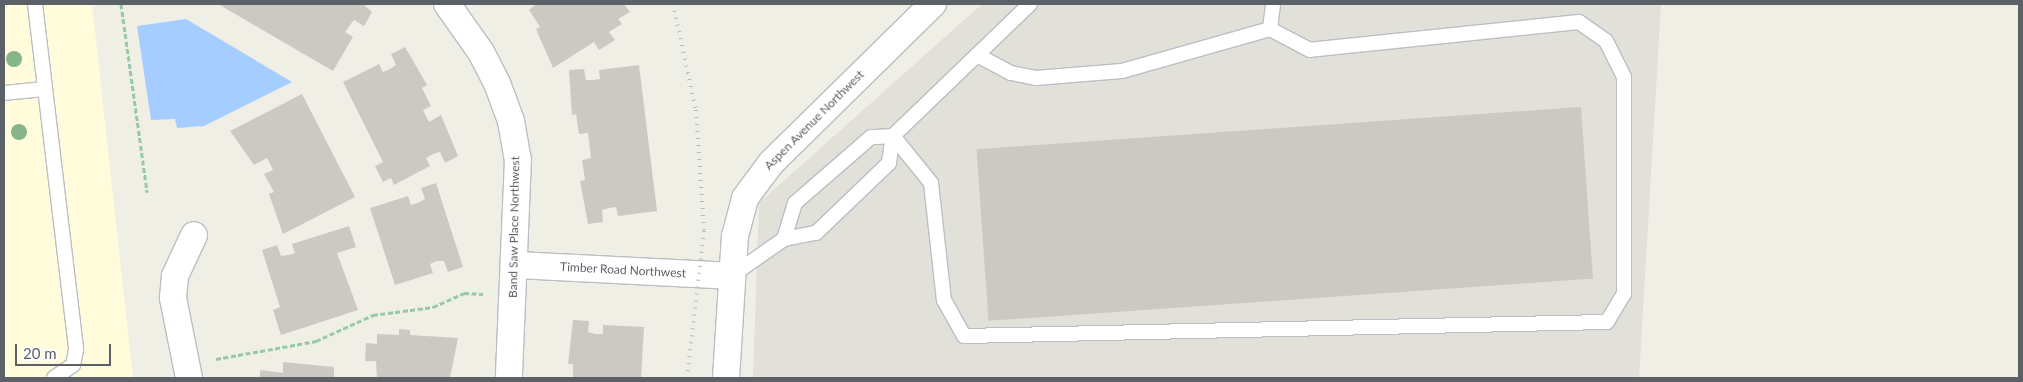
<!DOCTYPE html>
<style>
body{margin:0}
#map{position:relative;width:2023px;height:382px;overflow:hidden;background:#f0efe5;font-family:Lato,sans-serif}
div>[style]{position:absolute}
.commercial>*{inset:0;background:#fffbdb}
.industrial>*{inset:0;background:#e1e0d9}
.water>*{inset:0;background:#a6cdff}
.building>*{inset:0;background:#cbc9c2;transform-origin:0 0}
.path>*{height:3px;margin-top:-1.5px;transform-origin:0;background:repeating-linear-gradient(90deg,#96c9ab 0 5px,transparent 0 7.5px)}
.roads{filter:drop-shadow(1px 0 #bcbec5) drop-shadow(-1px 0 #bcbec5) drop-shadow(0 1px #bcbec5) drop-shadow(0 -1px #bcbec5)}
.service>*{height:14px;margin:-7px;padding:0 7px;transform-origin:7px;border-radius:7px;background:#fff}
.minor>*{height:26px;margin:-13px;padding:0 13px;transform-origin:13px;border-radius:13px;background:#fff}
.rail>*{height:4px;margin-top:-2px;transform-origin:0;background:repeating-linear-gradient(90deg,#b8b9ba 0 1px,transparent 0 7px)}
.trees>*{width:16px;height:16px;margin:-8px;border-radius:50%;background:#85b588}
span{translate:-50% -50%;white-space:nowrap;text-align:center;line-height:1.15;-webkit-text-stroke:5px #fff;paint-order:stroke}
.street-label{font-size:12px;color:#5c6067}
.frame{position:absolute;inset:0;border:5px solid #5c6067;pointer-events:none}
.scale{position:absolute;left:15px;top:344px;width:96px;height:22px;box-sizing:border-box;border:2px solid #5c6067;border-top:0;padding-left:6px;font-size:15px;line-height:18px;white-space:nowrap;color:#5c6067;-webkit-text-stroke:4px #fff;paint-order:stroke}
</style>
<div id="map">
<div class="commercial">
<div style="clip-path:polygon(4px 4px,92px 4px,133px 378px,4px 378px)"></div>
</div>
<div class="industrial">
<div style="clip-path:polygon(982px 4px,1661px 4px,1639px 378px,753px 378px,759px 203px)"></div>
</div>
<div class="water">
<div style="clip-path:polygon(186px 19px,292px 82px,204px 126px,177px 128px,175px 119px,151px 120px,137px 26px)"></div>
</div>
<div class="building">
<div style="clip-path:polygon(218px 4px,363px 4px,372px 12px,364px 26px,354px 20px,350px 25px,345px 32px,353px 37px,333px 71px)"></div>
<div style="clip-path:polygon(536px 4px,624px 4px,630px 12px,618px 19px,622px 24px,609px 32px,615px 40px,599px 50px,594px 42px,553px 68px,536px 29px,540px 27px,529px 10px)"></div>
<div style="clip-path:polygon(405px 47px,427px 85px,422px 88px,431px 106px,423px 110px,429px 122px,441px 115px,458px 156px,445px 163px,440px 152px,433px 154px,426px 158px,430px 166px,394px 185px,391px 178px,383px 182px,375px 166px,383px 162px,343px 82px,379px 64px,383px 72px,390px 69px,396px 65px,391px 54px)"></div>
<div style="clip-path:polygon(639px 65px,657px 211px,618px 216px,616px 207px,609px 208px,602px 210px,603px 222px,588px 224px,580px 181px,585px 180px,582px 160px,591px 158px,588px 133px,579px 134px,576px 114px,572px 115px,569px 70px,584px 69px,586px 80px,593px 80px,600px 79px,599px 70px)"></div>
<div style="clip-path:polygon(302px 94px,355px 197px,283px 234px,269px 194px,274px 192px,264px 174px,273px 170px,267px 158px,254px 165px,230px 131px)"></div>
<div style="left:1581px;top:107px;width:172px;height:606px;rotate:86deg"></div>
<div style="clip-path:polygon(436px 183px,463px 267px,448px 272px,444px 261px,437px 261px,430px 264px,433px 273px,395px 285px,370px 208px,408px 196px,411px 205px,418px 203px,425px 199px,421px 188px)"></div>
<div style="clip-path:polygon(349px 226px,356px 247px,337px 253px,358px 310px,281px 335px,273px 310px,280px 307px,262px 250px,277px 245px,281px 256px,288px 255px,295px 253px,292px 244px)"></div>
<div style="clip-path:polygon(573px 320px,589px 321px,588px 332px,595px 334px,603px 334px,603px 325px,644px 327px,641px 378px,573px 378px,573px 364px,568px 364px)"></div>
<div style="clip-path:polygon(399px 329px,410px 330px,410px 335px,458px 338px,450px 378px,377px 378px,376px 361px,365px 361px,366px 343px,377px 344px,377px 334px,399px 335px)"></div>
<div style="clip-path:polygon(283px 362px,334px 367px,334px 378px,260px 378px,260px 370px,283px 373px)"></div>
</div>
<div class="path">
<div style="left:121px;top:4px;width:190px;rotate:82.1deg"></div>
<div style="left:216px;top:359px;width:102px;rotate:-10.2deg"></div>
<div style="left:316px;top:341px;width:63px;rotate:-24.5deg"></div>
<div style="left:373px;top:315px;width:61px;rotate:-7.6deg"></div>
<div style="left:433px;top:307px;width:34px;rotate:-24deg"></div>
<div style="left:464px;top:293px;width:19px;rotate:3deg"></div>
</div>
<div class="roads">
<div class="service">
<div style="left:35px;top:4px;width:348px;rotate:83.2deg"></div>
<div style="left:76px;top:350px;width:15px;rotate:101deg"></div>
<div style="left:73px;top:365px;width:23px;rotate:146deg"></div>
<div style="left:1030px;top:4px;width:190px;rotate:136.1deg"></div>
<div style="left:893px;top:136px;width:60px;rotate:51deg"></div>
<div style="left:931px;top:183px;width:118px;rotate:83.7deg"></div>
<div style="left:944px;top:300px;width:41px;rotate:60.9deg"></div>
<div style="left:964px;top:336px;width:643px;rotate:-1.25deg"></div>
<div style="left:1607px;top:322px;width:33px;rotate:-59deg"></div>
<div style="left:1624px;top:294px;width:217px;rotate:-90deg"></div>
<div style="left:1624px;top:77px;width:40px;rotate:-116.6deg"></div>
<div style="left:1606px;top:41px;width:33px;rotate:-145deg"></div>
<div style="left:1579px;top:22px;width:270px;rotate:174.1deg"></div>
<div style="left:1310px;top:50px;width:45px;rotate:-152.3deg"></div>
<div style="left:1270px;top:29px;width:25px;rotate:-83deg"></div>
<div style="left:977px;top:55px;width:38px;rotate:28deg"></div>
<div style="left:1011px;top:73px;width:25px;rotate:11deg"></div>
<div style="left:1036px;top:78px;width:86px;rotate:-4.7deg"></div>
<div style="left:1122px;top:71px;width:154px;rotate:-15.8deg"></div>
<div style="left:4px;top:93px;width:41px;rotate:-5.6deg"></div>
<div style="left:731px;top:276px;width:65px;rotate:-34.9deg"></div>
<div style="left:784px;top:239px;width:33px;rotate:-11deg"></div>
<div style="left:816px;top:233px;width:101px;rotate:-43.8deg"></div>
<div style="left:889px;top:163px;width:27px;rotate:-82deg"></div>
<div style="left:893px;top:136px;width:22px;rotate:177deg"></div>
<div style="left:871px;top:137px;width:101px;rotate:139deg"></div>
<div style="left:795px;top:203px;width:38px;rotate:107deg"></div>
</div>
<div class="minor">
<div style="left:447px;top:4px;width:59px;rotate:54.7deg"></div>
<div style="left:481px;top:52px;width:35px;rotate:63deg"></div>
<div style="left:497px;top:83px;width:40px;rotate:69.8deg"></div>
<div style="left:511px;top:121px;width:39px;rotate:80deg"></div>
<div style="left:518px;top:159px;width:219px;rotate:92.4deg"></div>
<div style="left:515px;top:265px;width:216px;rotate:2.9deg"></div>
<div style="left:189px;top:378px;width:82px;rotate:-101.3deg"></div>
<div style="left:173px;top:298px;width:22px;rotate:-85deg"></div>
<div style="left:175px;top:276px;width:45px;rotate:-65.1deg"></div>
<div style="left:726px;top:378px;width:142px;rotate:-86.4deg"></div>
<div style="left:735px;top:236px;width:39px;rotate:-75deg"></div>
<div style="left:745px;top:198px;width:44px;rotate:-53.4deg"></div>
<div style="left:771px;top:163px;width:227px;rotate:-44.5deg"></div>
</div>
</div>
<div class="rail">
<div style="left:673px;top:4px;width:108px;rotate:77.8deg"></div>
<div style="left:696px;top:110px;width:121px;rotate:86.2deg"></div>
<div style="left:704px;top:231px;width:148px;rotate:96.6deg"></div>
</div>
<div class="trees">
<div style="left:14px;top:59px"></div>
<div style="left:19px;top:132px"></div>
</div>
<div class="street-label">
<span style="left:814px;top:120px;rotate:-45deg">Aspen Avenue Northwest</span>
<span style="left:514px;top:227px;rotate:-89deg">Band Saw Place Northwest</span>
<span style="left:623px;top:270px;rotate:3deg">Timber Road Northwest</span>
</div>
<div class="frame"></div>
<div class="scale">20 m</div>
</div>
